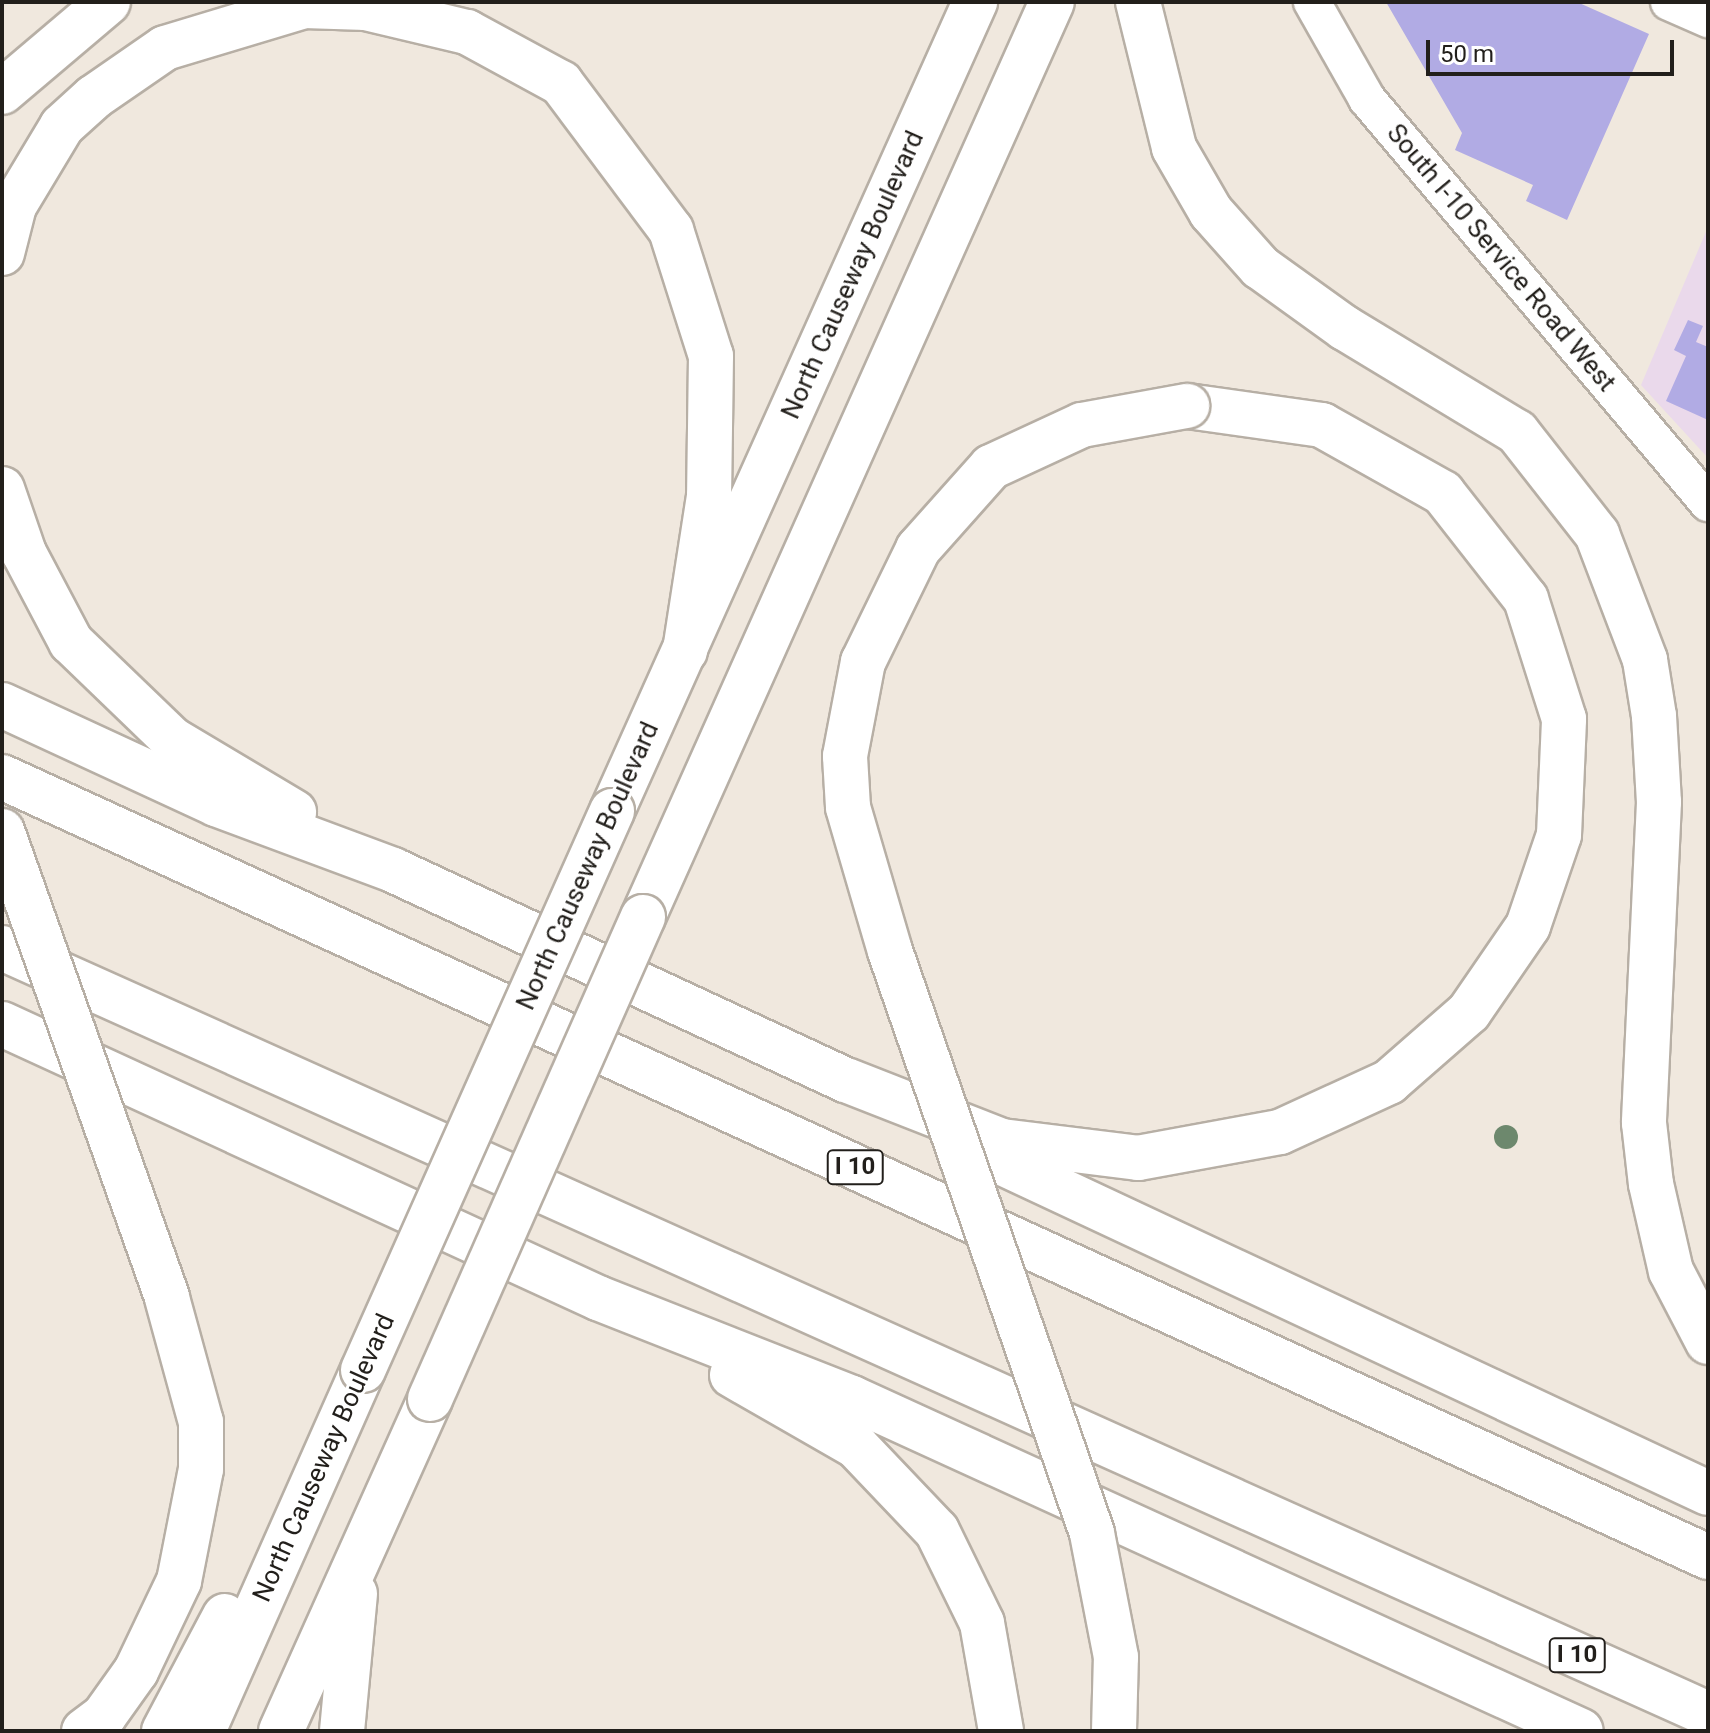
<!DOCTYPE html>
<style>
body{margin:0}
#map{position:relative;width:1710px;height:1733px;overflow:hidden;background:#f0e8de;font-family:Roboto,sans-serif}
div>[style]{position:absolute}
.commercial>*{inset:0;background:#ead9eb}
.building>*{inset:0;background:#b1abe4}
.roads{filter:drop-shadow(2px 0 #b7afa5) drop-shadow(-2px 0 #b7afa5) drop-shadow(0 2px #b7afa5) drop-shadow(0 -2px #b7afa5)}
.minor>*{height:36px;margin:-18px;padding:0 18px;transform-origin:18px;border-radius:18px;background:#fff}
.highway>*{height:44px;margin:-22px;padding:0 22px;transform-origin:22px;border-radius:22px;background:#fff}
.bridges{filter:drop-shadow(2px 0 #b7afa5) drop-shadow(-2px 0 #b7afa5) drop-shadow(0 2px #b7afa5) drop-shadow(0 -2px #b7afa5)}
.highway-bridge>*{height:44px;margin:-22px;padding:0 22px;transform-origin:22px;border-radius:22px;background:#fff}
.trees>*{width:24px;height:24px;margin:-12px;border-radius:50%;background:#6d886d}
span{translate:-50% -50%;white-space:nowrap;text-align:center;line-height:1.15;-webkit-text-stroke:6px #fff;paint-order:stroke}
.shield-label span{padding:2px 6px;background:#fff;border:2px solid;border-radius:6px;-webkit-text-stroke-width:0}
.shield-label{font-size:24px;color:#221f1b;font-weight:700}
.street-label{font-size:26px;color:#221f1b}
.frame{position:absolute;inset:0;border:4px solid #221f1b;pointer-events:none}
.scale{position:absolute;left:1426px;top:40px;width:248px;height:36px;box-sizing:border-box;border:4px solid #221f1b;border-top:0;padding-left:10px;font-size:24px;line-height:28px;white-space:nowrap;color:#221f1b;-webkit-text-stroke:6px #fff;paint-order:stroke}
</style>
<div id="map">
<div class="commercial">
<div style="clip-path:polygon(1708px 227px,1708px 458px,1641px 385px)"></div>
</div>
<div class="building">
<div style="clip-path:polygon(1386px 2px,1577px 2px,1649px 34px,1567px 220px,1526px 201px,1533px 185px,1455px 150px,1462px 133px)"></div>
<div style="clip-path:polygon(1688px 320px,1703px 326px,1696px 342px,1708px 347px,1708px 420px,1666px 401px,1686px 356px,1674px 350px)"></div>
</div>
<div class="roads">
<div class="minor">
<div style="left:1312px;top:2px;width:112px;rotate:60.4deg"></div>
<div style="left:1367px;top:99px;width:529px;rotate:49.83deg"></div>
<div style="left:1669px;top:2px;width:43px;rotate:23.6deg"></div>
</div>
<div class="highway">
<div style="left:1138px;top:2px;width:150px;rotate:76.1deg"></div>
<div style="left:1174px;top:148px;width:74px;rotate:60deg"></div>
<div style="left:1211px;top:212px;width:74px;rotate:48.3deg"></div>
<div style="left:1260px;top:267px;width:105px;rotate:35.7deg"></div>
<div style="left:1345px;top:328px;width:201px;rotate:31.2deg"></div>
<div style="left:1517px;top:432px;width:130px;rotate:51.9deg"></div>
<div style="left:1597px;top:534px;width:135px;rotate:69.1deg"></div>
<div style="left:1645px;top:660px;width:57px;rotate:80.9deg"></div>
<div style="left:1654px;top:716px;width:86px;rotate:86.7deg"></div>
<div style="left:1659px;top:802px;width:321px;rotate:92.7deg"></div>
<div style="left:1644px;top:1123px;width:61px;rotate:83.5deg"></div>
<div style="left:1651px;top:1184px;width:89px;rotate:77.1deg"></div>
<div style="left:1671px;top:1271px;width:80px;rotate:62.5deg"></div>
<div style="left:2px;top:92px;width:139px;rotate:-40.3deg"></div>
<div style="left:2px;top:253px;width:49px;rotate:-75.7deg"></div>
<div style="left:14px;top:206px;width:93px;rotate:-59deg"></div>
<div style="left:62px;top:126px;width:43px;rotate:-42.2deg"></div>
<div style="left:94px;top:97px;width:86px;rotate:-34.6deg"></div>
<div style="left:165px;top:48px;width:145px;rotate:-16.8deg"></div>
<div style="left:304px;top:6px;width:62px;rotate:1.8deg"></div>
<div style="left:366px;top:8px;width:104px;rotate:13.4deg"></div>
<div style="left:467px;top:32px;width:107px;rotate:28.5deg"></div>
<div style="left:561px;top:83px;width:184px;rotate:53.2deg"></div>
<div style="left:671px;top:230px;width:132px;rotate:72.4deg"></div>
<div style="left:711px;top:356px;width:140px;rotate:90.8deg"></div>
<div style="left:709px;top:496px;width:157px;rotate:98.8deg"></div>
<div style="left:2px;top:489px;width:68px;rotate:71deg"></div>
<div style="left:24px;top:553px;width:101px;rotate:62.2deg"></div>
<div style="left:71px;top:642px;width:141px;rotate:43.9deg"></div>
<div style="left:173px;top:740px;width:141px;rotate:30.8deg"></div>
<div style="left:2px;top:705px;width:236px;rotate:24.8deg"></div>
<div style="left:216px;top:804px;width:189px;rotate:20.4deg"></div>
<div style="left:393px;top:870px;width:499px;rotate:24.9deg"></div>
<div style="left:846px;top:1080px;width:168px;rotate:21.4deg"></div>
<div style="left:1002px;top:1141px;width:137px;rotate:7.1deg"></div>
<div style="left:1138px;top:1158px;width:144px;rotate:-10.4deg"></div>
<div style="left:1280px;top:1132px;width:120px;rotate:-24.6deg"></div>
<div style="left:1389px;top:1082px;width:106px;rotate:-41.2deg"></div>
<div style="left:1469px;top:1012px;width:104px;rotate:-55.5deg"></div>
<div style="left:1528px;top:926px;width:96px;rotate:-71.2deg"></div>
<div style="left:1559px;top:835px;width:116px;rotate:-87.5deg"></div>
<div style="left:1564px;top:719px;width:126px;rotate:-107.6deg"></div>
<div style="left:1526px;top:599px;width:135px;rotate:-128.1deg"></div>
<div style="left:1443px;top:493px;width:139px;rotate:-150.7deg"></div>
<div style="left:1322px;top:425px;width:136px;rotate:-172deg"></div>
<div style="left:2px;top:777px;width:1876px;rotate:24.57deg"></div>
<div style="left:612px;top:811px;width:887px;rotate:-65.83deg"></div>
<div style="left:643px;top:917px;width:1002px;rotate:-65.92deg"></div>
<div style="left:2px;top:948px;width:1870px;rotate:24.18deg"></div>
<div style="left:2px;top:1024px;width:656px;rotate:24.69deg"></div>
<div style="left:598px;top:1298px;width:273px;rotate:21.5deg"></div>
<div style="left:852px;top:1398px;width:801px;rotate:24.55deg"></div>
<div style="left:964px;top:1145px;width:821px;rotate:25.07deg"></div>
<div style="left:732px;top:1375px;width:143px;rotate:29.8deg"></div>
<div style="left:856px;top:1446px;width:117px;rotate:46.4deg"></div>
<div style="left:937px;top:1531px;width:102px;rotate:63.9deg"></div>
<div style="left:982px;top:1623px;width:110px;rotate:80deg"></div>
<div style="left:164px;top:1731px;width:130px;rotate:-62.1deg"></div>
<div style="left:203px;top:1731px;width:395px;rotate:-66.1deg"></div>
<div style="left:281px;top:1731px;width:364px;rotate:-65.8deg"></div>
<div style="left:342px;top:1731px;width:138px;rotate:-84.6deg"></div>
</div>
</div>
<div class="bridges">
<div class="highway-bridge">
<div style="left:2px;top:831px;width:495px;rotate:70.5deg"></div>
<div style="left:167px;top:1298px;width:129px;rotate:74.7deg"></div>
<div style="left:201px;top:1422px;width:47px;rotate:90deg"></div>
<div style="left:201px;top:1469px;width:114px;rotate:101.1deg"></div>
<div style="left:179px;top:1581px;width:100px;rotate:115.5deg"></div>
<div style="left:136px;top:1671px;width:55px;rotate:125.4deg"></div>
<div style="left:104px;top:1716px;width:25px;rotate:143deg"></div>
<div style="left:363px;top:1370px;width:612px;rotate:-65.99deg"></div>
<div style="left:430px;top:1399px;width:527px;rotate:-66.16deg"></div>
<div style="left:1114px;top:1731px;width:74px;rotate:-88.5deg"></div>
<div style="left:1116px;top:1657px;width:126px;rotate:-101deg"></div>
<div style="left:1092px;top:1533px;width:616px;rotate:-109.14deg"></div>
<div style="left:890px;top:951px;width:150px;rotate:-106.3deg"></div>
<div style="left:848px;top:807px;width:51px;rotate:-93.4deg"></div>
<div style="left:845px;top:756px;width:96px;rotate:-79.2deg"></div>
<div style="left:863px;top:662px;width:126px;rotate:-64deg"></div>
<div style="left:918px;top:549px;width:110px;rotate:-48.3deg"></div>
<div style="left:991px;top:467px;width:100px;rotate:-24.8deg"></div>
<div style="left:1082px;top:425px;width:107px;rotate:-10.3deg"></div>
</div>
</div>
<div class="trees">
<div style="left:1506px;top:1137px"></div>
</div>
<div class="shield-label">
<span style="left:855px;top:1167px">I 10</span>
<span style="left:1577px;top:1655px">I 10</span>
</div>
<div class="street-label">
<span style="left:1501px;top:258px;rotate:50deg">South I-10 Service Road West</span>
<span style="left:853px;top:275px;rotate:-66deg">North Causeway Boulevard</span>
<span style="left:588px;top:866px;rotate:-66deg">North Causeway Boulevard</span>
<span style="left:324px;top:1458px;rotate:-66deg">North Causeway Boulevard</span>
</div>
<div class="frame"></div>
<div class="scale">50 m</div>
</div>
